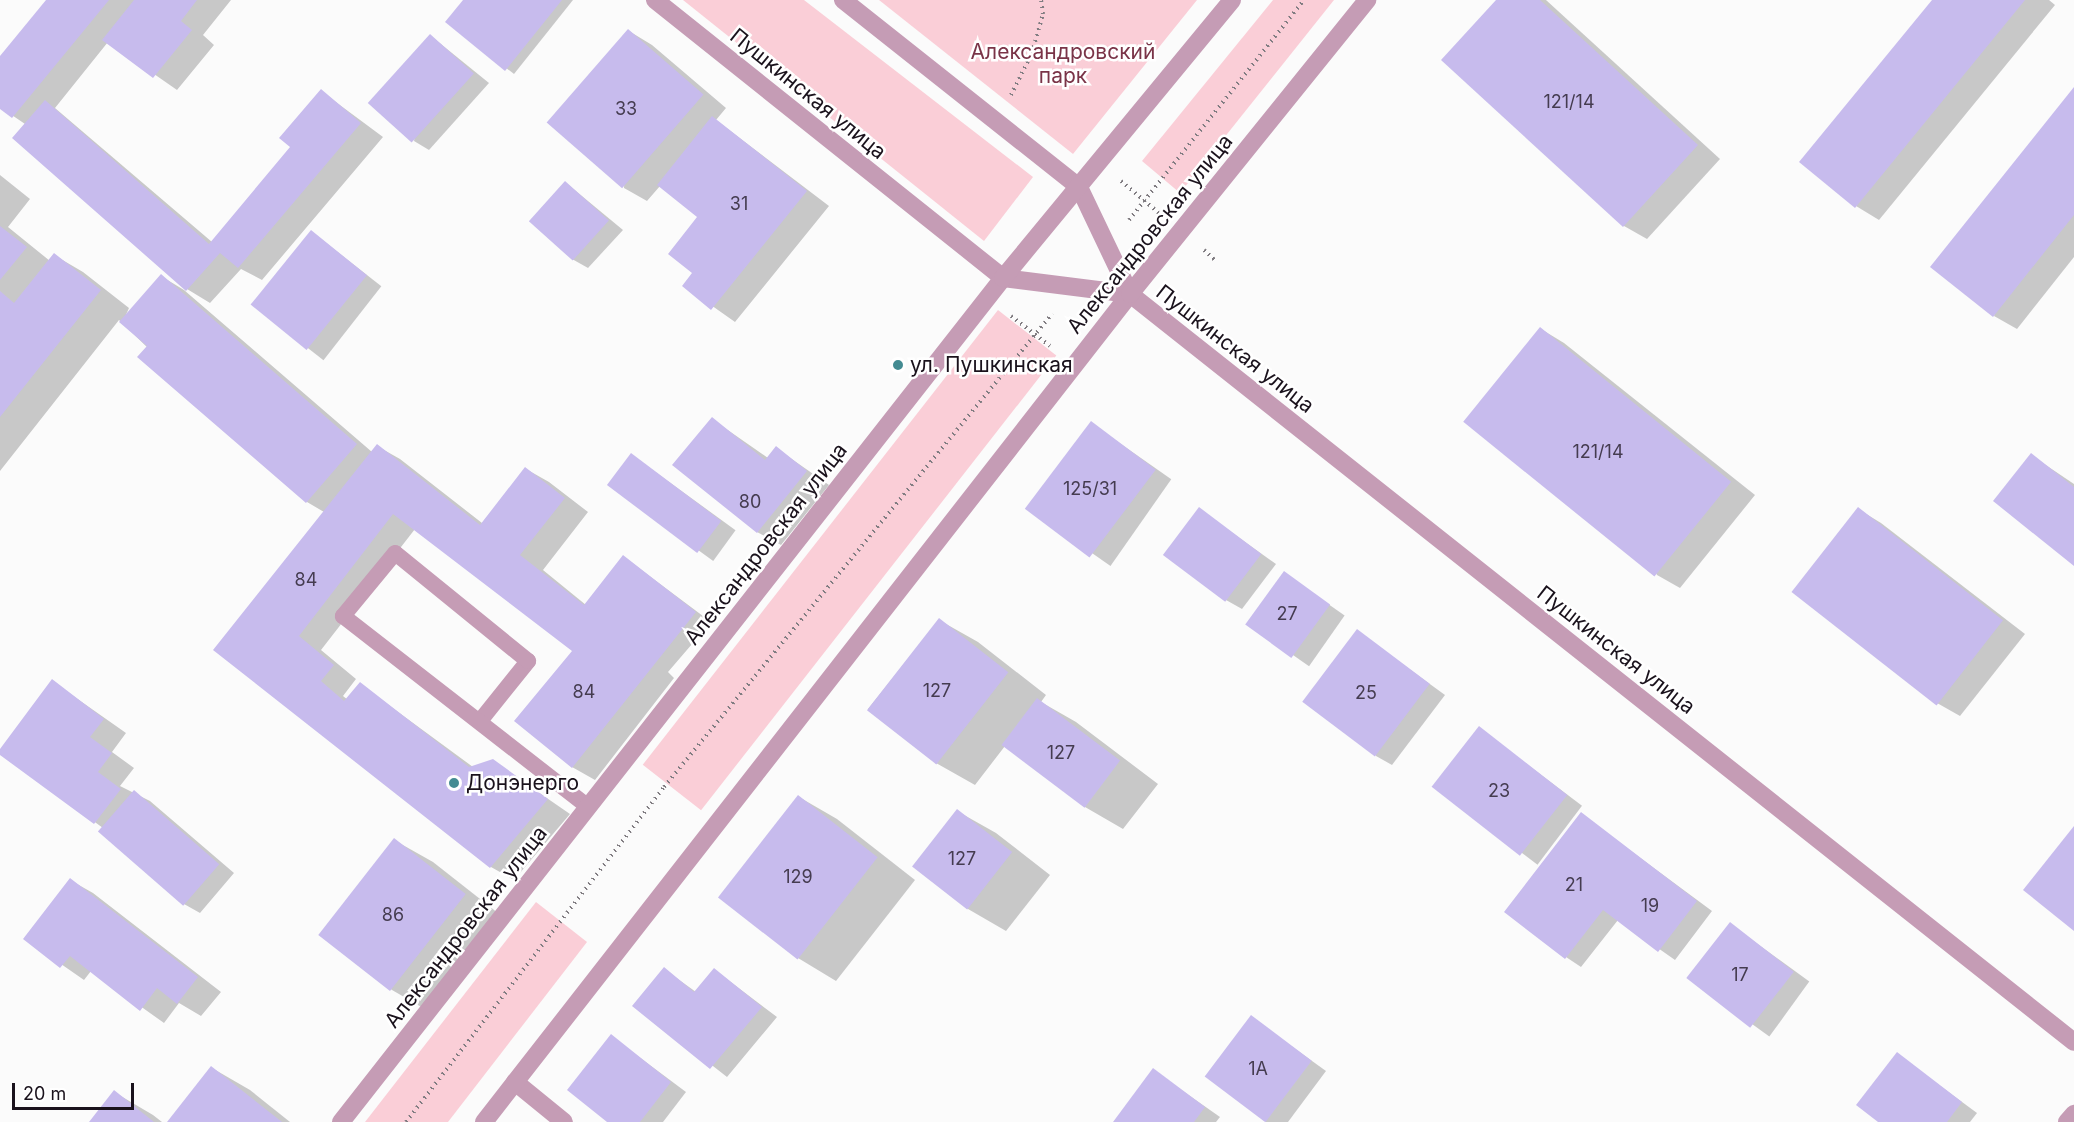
<!DOCTYPE html>
<meta charset="utf-8">
<style>
body{margin:0}
#map{position:relative;width:2074px;height:1122px;overflow:hidden;background:#fbfbfb;font-family:Inter,sans-serif}
div>[style]{position:absolute}
.green>*{inset:0;background:#faced7;transform-origin:0 0}
.shadow>*{inset:0;background:#0003;transform-origin:0 0}
.building>*{inset:0;background:#c7bbed;transform-origin:0 0}
.path>*{height:4px;margin-top:-2px;transform-origin:0;background:repeating-linear-gradient(90deg,#807c81 0 1.5px,transparent 0 6px)}
.service>*{height:16px;margin:-8px;padding:0 8px;transform-origin:8px;border-radius:8px;background:#c59cb5}
.minor>*{height:18px;margin:-9px;padding:0 9px;transform-origin:9px;border-radius:9px;background:#c59cb5}
.tertiary>*{height:18px;margin:-9px;padding:0 9px;transform-origin:9px;border-radius:9px;background:#c59cb5}
.dots>*{width:16px;height:16px;translate:-50% -50%;box-sizing:border-box;border:3px solid #fff;border-radius:50%}
span{translate:-50% -50%;white-space:nowrap;text-align:center;line-height:1.15;-webkit-text-stroke:5px #fff;paint-order:stroke}
.number-label{font-size:18px;color:#453c50}
.number-label span{-webkit-text-stroke-width:0}
.park-label{font-size:21px;color:#7a3448}
.street-label{font-size:21px;color:#1a121c}
.poi-label{font-size:21px;color:#1a121c}
.left{translate:0 -50%;text-align:left}
.scale{position:absolute;left:12px;top:1083px;width:122px;height:27px;box-sizing:border-box;border:3px solid #1a121c;border-top:0;padding-left:8px;font-size:18px;line-height:21px;white-space:nowrap;color:#1a121c;-webkit-text-stroke:4px #fff;paint-order:stroke}
</style>
<div id="map">
<div class="green">
<div style="clip-path:polygon(683px 0,804px 0,1033px 177px,984px 241px)"></div>
<div style="clip-path:polygon(879px 0,1197px 0,1073px 154px)"></div>
<div style="clip-path:polygon(1273px 0,1334px 0,1180px 193px,1142px 161px)"></div>
<div style="left:998px;top:310px;width:74px;height:577px;rotate:38deg"></div>
<div style="clip-path:polygon(536px 902px,587px 942px,448px 1122px,365px 1122px)"></div>
</div>
<div class="shadow">
<div style="clip-path:polygon(48px 0,231px 0,203px 35px,214px 45px,177px 90px,108px 42px,55px 108px,212px 242px,292px 147px,321px 91px,383px 137px,262px 280px,241px 269px,210px 303px,187px 289px,25px 124px,0 107px,0 59px)"></div>
<div style="clip-path:polygon(465px 0,573px 0,514px 74px,447px 22px)"></div>
<div style="clip-path:polygon(1498px 0,1546px 0,1720px 159px,1647px 239px,1624px 226px)"></div>
<div style="clip-path:polygon(1934px 0,2049px 0,2055px 5px,1879px 220px,1856px 206px)"></div>
<div style="clip-path:polygon(629px 31px,652px 45px,726px 108px,716px 120px,829px 206px,735px 322px,684px 286px,694px 273px,699px 217px,660px 186px,647px 201px,624px 188px)"></div>
<div style="clip-path:polygon(431px 36px,489px 83px,429px 150px,414px 141px)"></div>
<div style="clip-path:polygon(2074px 89px,2074px 257px,2017px 329px,1994px 316px)"></div>
<div style="clip-path:polygon(0 175px,30px 199px,8px 227px,50px 261px,54px 255px,83px 272px,129px 308px,125px 317px,161px 276px,184px 290px,372px 452px,377px 446px,400px 459px,482px 523px,526px 469px,549px 482px,588px 512px,543px 570px,586px 605px,624px 557px,711px 622px,668px 672px,674px 678px,595px 780px,572px 767px,574px 651px,415px 529px,321px 650px,356px 679px,343px 696px,348px 700px,360px 684px,473px 767px,493px 761px,570px 814px,514px 880px,491px 867px,215px 650px,324px 512px,307px 502px,119px 320px,0 471px)"></div>
<div style="clip-path:polygon(565px 182px,623px 230px,588px 268px,572px 259px)"></div>
<div style="left:312px;top:232px;width:88px;height:94px;rotate:38deg"></div>
<div style="clip-path:polygon(1541px 329px,1564px 343px,1755px 495px,1680px 588px,1657px 575px)"></div>
<div style="clip-path:polygon(712px 419px,768px 458px,776px 448px,829px 485px,781px 545px,757px 532px)"></div>
<div style="left:1091px;top:423px;width:98px;height:106px;rotate:35deg"></div>
<div style="left:632px;top:455px;width:128px;height:38px;rotate:36deg"></div>
<div style="clip-path:polygon(2031px 455px,2074px 484px,2074px 564px)"></div>
<div style="clip-path:polygon(1199px 509px,1276px 564px,1242px 609px,1226px 600px)"></div>
<div style="clip-path:polygon(1858px 509px,1881px 523px,2025px 634px,1960px 716px,1937px 703px,1794px 591px)"></div>
<div style="left:1284px;top:573px;width:74px;height:62px;rotate:35deg"></div>
<div style="clip-path:polygon(939px 620px,978px 642px,1046px 695px,1041px 702px,1076px 722px,1158px 784px,1123px 829px,1085px 807px,1005px 746px,975px 785px,936px 763px,868px 709px)"></div>
<div style="clip-path:polygon(1357px 631px,1445px 695px,1392px 765px,1376px 756px)"></div>
<div style="clip-path:polygon(52px 681px,126px 733px,112px 752px,134px 768px,120px 786px,150px 801px,234px 873px,200px 913px,184px 904px,103px 828px,0 753px)"></div>
<div style="left:1479px;top:728px;width:129px;height:74px;rotate:37deg"></div>
<div style="clip-path:polygon(799px 797px,837px 819px,915px 880px,836px 981px,798px 958px)"></div>
<div style="clip-path:polygon(957px 811px,996px 833px,1050px 875px,1006px 931px,968px 909px)"></div>
<div style="clip-path:polygon(1581px 814px,1712px 911px,1675px 960px,1618px 920px,1581px 967px,1566px 957px)"></div>
<div style="clip-path:polygon(394px 840px,433px 862px,503px 917px,430px 1012px,392px 990px,321px 935px)"></div>
<div style="clip-path:polygon(70px 880px,93px 893px,221px 992px,201px 1016px,179px 1003px,164px 1023px,91px 971px,84px 980px,25px 939px)"></div>
<div style="left:1730px;top:924px;width:98px;height:68px;rotate:36deg"></div>
<div style="clip-path:polygon(664px 969px,696px 992px,715px 970px,777px 1017px,727px 1077px,635px 1005px)"></div>
<div style="clip-path:polygon(1251px 1017px,1326px 1071px,1288px 1122px,1266px 1122px,1206px 1076px)"></div>
<div style="clip-path:polygon(611px 1036px,686px 1092px,663px 1122px,609px 1122px)"></div>
<div style="clip-path:polygon(1897px 1054px,1977px 1113px,1970px 1122px,1881px 1122px)"></div>
<div style="clip-path:polygon(212px 1068px,250px 1090px,290px 1122px,169px 1122px)"></div>
<div style="clip-path:polygon(1153px 1070px,1220px 1117px,1216px 1122px,1114px 1122px)"></div>
<div style="clip-path:polygon(114px 1092px,153px 1115px,162px 1122px,91px 1122px)"></div>
</div>
<div class="building">
<div style="clip-path:polygon(46px 0,109px 0,12px 118px,0 109px,0 56px)"></div>
<div style="clip-path:polygon(134px 0,197px 0,181px 21px,192px 30px,153px 78px,102px 40px)"></div>
<div style="clip-path:polygon(463px 0,562px 0,505px 71px,445px 22px)"></div>
<div style="clip-path:polygon(1496px 0,1540px 0,1698px 145px,1623px 227px,1441px 60px)"></div>
<div style="clip-path:polygon(1932px 0,2025px 0,1855px 208px,1799px 162px)"></div>
<div style="left:628px;top:29px;width:100px;height:124px;rotate:41deg"></div>
<div style="left:430px;top:34px;width:59px;height:93px;rotate:42deg"></div>
<div style="clip-path:polygon(2074px 87px,2074px 215px,1993px 317px,1930px 267px)"></div>
<div style="clip-path:polygon(321px 89px,361px 123px,238px 268px,220px 253px,186px 291px,12px 138px,45px 100px,209px 244px,290px 147px,279px 138px)"></div>
<div style="clip-path:polygon(712px 116px,807px 191px,711px 310px,682px 286px,692px 273px,668px 254px,697px 217px,657px 185px)"></div>
<div style="left:565px;top:181px;width:59px;height:54px;rotate:42deg"></div>
<div style="clip-path:polygon(0 226px,27px 247px,0 280px)"></div>
<div style="left:311px;top:230px;width:72px;height:96px;rotate:39deg"></div>
<div style="clip-path:polygon(54px 253px,101px 290px,0 417px,0 291px,14px 303px)"></div>
<div style="clip-path:polygon(161px 274px,357px 444px,306px 503px,137px 357px,147px 346px,119px 322px)"></div>
<div style="left:1540px;top:327px;width:246px;height:122px;rotate:39deg"></div>
<div style="clip-path:polygon(712px 417px,765px 460px,776px 446px,807px 471px,757px 533px,672px 465px)"></div>
<div style="left:1091px;top:421px;width:81px;height:110px;rotate:37deg"></div>
<div style="clip-path:polygon(377px 444px,480px 525px,525px 467px,565px 498px,520px 555px,584px 605px,623px 555px,696px 612px,572px 768px,514px 721px,572px 651px,393px 514px,299px 636px,334px 665px,321px 681px,344px 701px,360px 682px,469px 767px,493px 759px,548px 799px,490px 868px,213px 650px)"></div>
<div style="left:631px;top:453px;width:113px;height:40px;rotate:37deg"></div>
<div style="clip-path:polygon(2031px 453px,2074px 487px,2074px 566px,1993px 501px)"></div>
<div style="left:1199px;top:507px;width:78px;height:60px;rotate:37deg"></div>
<div style="left:1858px;top:507px;width:184px;height:108px;rotate:38deg"></div>
<div style="left:1284px;top:571px;width:57px;height:66px;rotate:36deg"></div>
<div style="left:939px;top:618px;width:88px;height:117px;rotate:38deg"></div>
<div style="left:1357px;top:629px;width:91px;height:91px;rotate:37deg"></div>
<div style="clip-path:polygon(52px 679px,104px 719px,90px 737px,112px 753px,98px 772px,121px 789px,94px 824px,0 755px,0 749px)"></div>
<div style="left:1037px;top:698px;width:104px;height:59px;rotate:37deg"></div>
<div style="left:1479px;top:726px;width:112px;height:77px;rotate:38deg"></div>
<div style="left:134px;top:790px;width:113px;height:55px;rotate:41deg"></div>
<div style="left:798px;top:795px;width:101px;height:130px;rotate:38deg"></div>
<div style="left:957px;top:809px;width:70px;height:73px;rotate:38deg"></div>
<div style="clip-path:polygon(1581px 812px,1697px 901px,1658px 952px,1603px 910px,1565px 959px,1504px 912px)"></div>
<div style="clip-path:polygon(2074px 826px,2074px 931px,2023px 890px)"></div>
<div style="left:394px;top:838px;width:91px;height:123px;rotate:38deg"></div>
<div style="clip-path:polygon(70px 878px,198px 977px,177px 1004px,157px 988px,140px 1011px,70px 956px,60px 968px,23px 939px)"></div>
<div style="left:1730px;top:922px;width:81px;height:71px;rotate:38deg"></div>
<div style="clip-path:polygon(664px 967px,694px 992px,714px 968px,762px 1007px,710px 1069px,632px 1006px)"></div>
<div style="left:1251px;top:1015px;width:76px;height:77px;rotate:37deg"></div>
<div style="clip-path:polygon(611px 1034px,671px 1082px,640px 1122px,607px 1122px,567px 1090px)"></div>
<div style="clip-path:polygon(1897px 1052px,1962px 1102px,1947px 1122px,1878px 1122px,1856px 1105px)"></div>
<div style="clip-path:polygon(211px 1066px,282px 1122px,167px 1122px)"></div>
<div style="clip-path:polygon(1153px 1068px,1205px 1107px,1194px 1122px,1113px 1122px)"></div>
<div style="clip-path:polygon(114px 1090px,154px 1122px,89px 1122px)"></div>
</div>
<div class="path">
<div style="left:1011px;top:95px;width:47px;rotate:-63.4deg"></div>
<div style="left:1032px;top:53px;width:41px;rotate:-74.2deg"></div>
<div style="left:1043px;top:14px;width:14px;rotate:-98deg"></div>
<div style="left:1121px;top:181px;width:50px;rotate:40.1deg"></div>
<div style="left:1129px;top:220px;width:281px;rotate:-51.5deg"></div>
<div style="left:1204px;top:250px;width:16px;rotate:43deg"></div>
<div style="left:1011px;top:316px;width:49px;rotate:37.6deg"></div>
<div style="left:406px;top:1122px;width:423px;rotate:-52.4deg"></div>
<div style="left:664px;top:787px;width:612px;rotate:-50.64deg"></div>
</div>
<div class="service">
<div style="left:480px;top:721px;width:77px;rotate:-51.3deg"></div>
<div style="left:528px;top:661px;width:171px;rotate:-140.9deg"></div>
<div style="left:395px;top:553px;width:82px;rotate:129.5deg"></div>
<div style="left:343px;top:616px;width:311px;rotate:37.9deg"></div>
</div>
<div class="minor">
<div style="left:1130px;top:294px;width:1204px;rotate:38.39deg"></div>
<div style="left:515px;top:1082px;width:63px;rotate:39.2deg"></div>
<div style="left:2067px;top:1122px;width:11px;rotate:-49deg"></div>
</div>
<div class="tertiary">
<div style="left:655px;top:0;width:445px;rotate:38.6deg"></div>
<div style="left:1003px;top:278px;width:128px;rotate:7.2deg"></div>
<div style="left:843px;top:0;width:301px;rotate:38.4deg"></div>
<div style="left:1079px;top:187px;width:119px;rotate:64.5deg"></div>
<div style="left:341px;top:1122px;width:1073px;rotate:-51.89deg"></div>
<div style="left:1003px;top:278px;width:360px;rotate:-50.5deg"></div>
<div style="left:484px;top:1122px;width:1050px;rotate:-52.04deg"></div>
<div style="left:1130px;top:294px;width:378px;rotate:-51.1deg"></div>
</div>
<div class="dots">
<div style="left:898px;top:365px;background:#448b92"></div>
<div style="left:454px;top:783px;background:#448b92"></div>
</div>
<div class="number-label">
<span style="left:1569px;top:102px">121/14</span>
<span style="left:626px;top:109px">33</span>
<span style="left:739px;top:204px">31</span>
<span style="left:1598px;top:452px">121/14</span>
<span style="left:1090px;top:489px">125/31</span>
<span style="left:750px;top:502px">80</span>
<span style="left:306px;top:580px">84</span>
<span style="left:1287px;top:614px">27</span>
<span style="left:937px;top:691px">127</span>
<span style="left:584px;top:692px">84</span>
<span style="left:1366px;top:693px">25</span>
<span style="left:1061px;top:753px">127</span>
<span style="left:1499px;top:791px">23</span>
<span style="left:962px;top:859px">127</span>
<span style="left:798px;top:877px">129</span>
<span style="left:1574px;top:885px">21</span>
<span style="left:1650px;top:906px">19</span>
<span style="left:393px;top:915px">86</span>
<span style="left:1740px;top:975px">17</span>
<span style="left:1258px;top:1069px">1А</span>
</div>
<div class="park-label">
<span style="left:1063px;top:64px">Александровский<br>парк</span>
</div>
<div class="street-label">
<span style="left:808px;top:94px;rotate:39deg">Пушкинская улица</span>
<span style="left:1150px;top:234px;rotate:-51deg">Александровская улица</span>
<span style="left:1235px;top:349px;rotate:38deg">Пушкинская улица</span>
<span style="left:766px;top:544px;rotate:-52deg">Александровская улица</span>
<span style="left:1616px;top:650px;rotate:38deg">Пушкинская улица</span>
<span style="left:466px;top:927px;rotate:-52deg">Александровская улица</span>
</div>
<div class="poi-label">
<span class="left" style="left:910px;top:365px">ул. Пушкинская</span>
<span class="left" style="left:466px;top:783px">Донэнерго</span>
</div>
<div class="scale">20 m</div>
</div>
